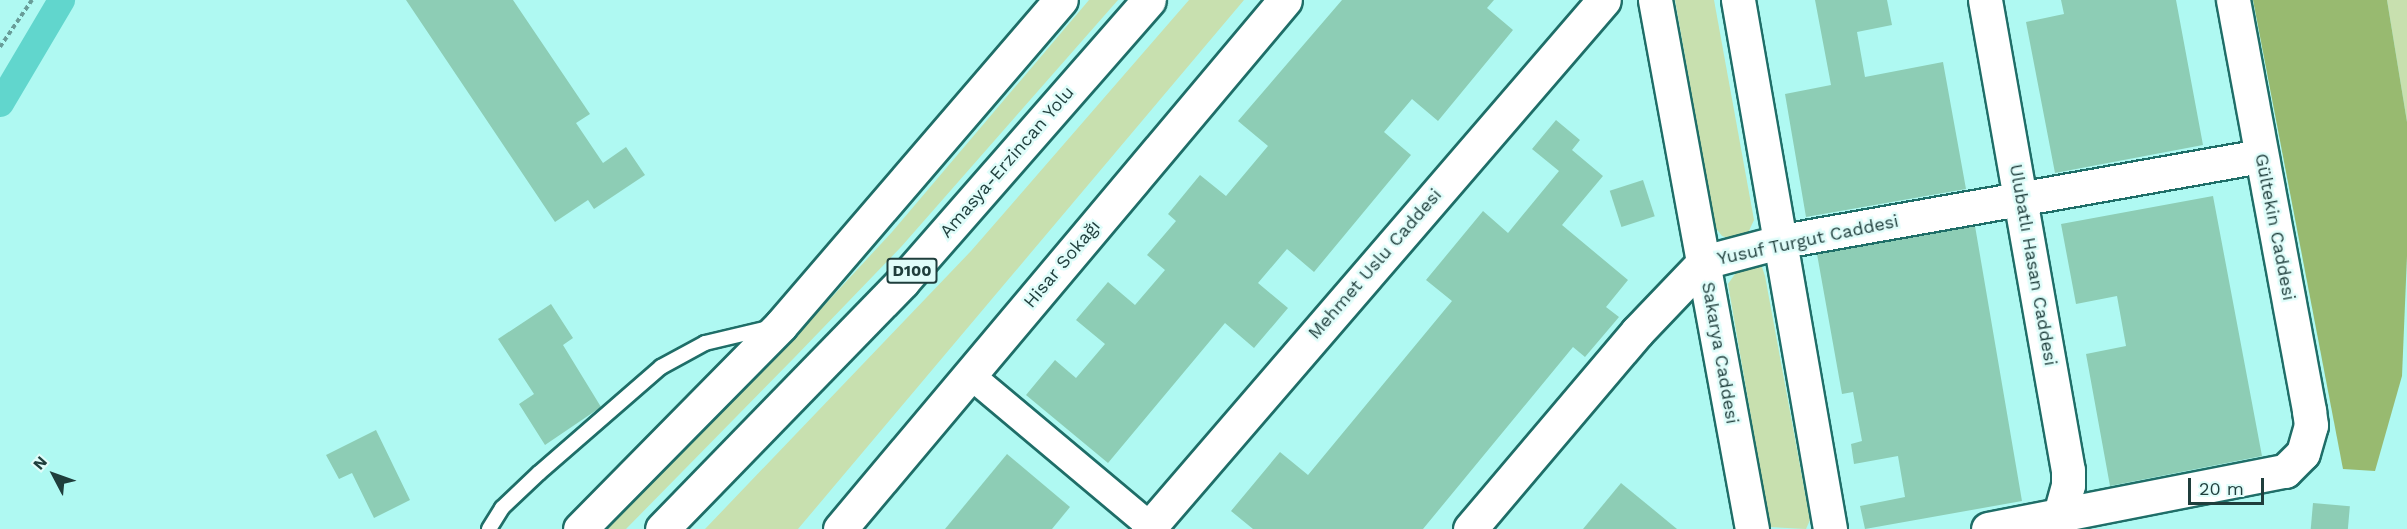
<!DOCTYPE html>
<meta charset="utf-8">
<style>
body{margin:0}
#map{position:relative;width:2407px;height:529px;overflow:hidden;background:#aff9f2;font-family:"Work Sans",sans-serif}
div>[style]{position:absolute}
.green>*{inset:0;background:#c8e0af}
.forest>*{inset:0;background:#98ba70}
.canal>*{height:27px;margin:-13.5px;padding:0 13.5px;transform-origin:13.5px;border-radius:13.5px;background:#61d6cd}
.building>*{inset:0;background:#8dcdb5;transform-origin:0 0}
.path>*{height:4px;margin-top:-2px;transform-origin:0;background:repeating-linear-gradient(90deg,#689c98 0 4.5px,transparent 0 7.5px)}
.roads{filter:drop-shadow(2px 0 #1f6e68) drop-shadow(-2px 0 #1f6e68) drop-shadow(0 2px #1f6e68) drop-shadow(0 -2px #1f6e68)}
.lane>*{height:14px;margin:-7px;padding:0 7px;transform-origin:7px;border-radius:7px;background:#fff}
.street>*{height:27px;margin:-13.5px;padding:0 13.5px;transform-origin:13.5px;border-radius:13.5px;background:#fff}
.secondary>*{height:33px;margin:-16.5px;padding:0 16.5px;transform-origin:16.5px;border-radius:16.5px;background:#fff}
.highway>*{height:33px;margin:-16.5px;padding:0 16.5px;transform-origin:16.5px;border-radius:16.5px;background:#fff}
span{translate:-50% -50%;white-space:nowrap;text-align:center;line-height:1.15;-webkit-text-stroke:5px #e0fdfa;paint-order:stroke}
.shield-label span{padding:2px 4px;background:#e0fdfa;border:2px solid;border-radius:4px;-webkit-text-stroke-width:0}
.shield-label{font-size:16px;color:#1f3e3c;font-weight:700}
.street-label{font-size:18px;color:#1f3e3c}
.north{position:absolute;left:24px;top:445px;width:60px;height:60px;-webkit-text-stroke:4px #e0fdfa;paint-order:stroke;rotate:311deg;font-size:16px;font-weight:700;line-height:24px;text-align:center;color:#1f3e3c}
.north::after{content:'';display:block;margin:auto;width:21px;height:27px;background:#1f3e3c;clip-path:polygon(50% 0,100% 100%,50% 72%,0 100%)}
.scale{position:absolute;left:2188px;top:478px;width:76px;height:27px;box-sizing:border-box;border:3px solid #1f3e3c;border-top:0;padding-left:8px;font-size:18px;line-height:21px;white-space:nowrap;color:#1f3e3c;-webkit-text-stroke:4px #e0fdfa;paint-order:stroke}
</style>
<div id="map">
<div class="green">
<div style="clip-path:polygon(1089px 0,1118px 0,901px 247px,794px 358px,626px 529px,606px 529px,781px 352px,892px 232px)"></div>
<div style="clip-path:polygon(1189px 0,1244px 0,798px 529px,705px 529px,971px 251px)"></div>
<div style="clip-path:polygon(1675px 0,1714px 0,1754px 220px,1748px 233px,1735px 240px,1722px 236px,1715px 227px)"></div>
<div style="clip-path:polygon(2387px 0,2407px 0,2407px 122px)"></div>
<div style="clip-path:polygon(1754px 265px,1762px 267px,1765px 276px,1810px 520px,1806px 529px,1770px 527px,1728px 284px,1740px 267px)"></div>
</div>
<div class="forest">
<div style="clip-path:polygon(2253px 0,2387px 0,2407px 122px,2407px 256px,2402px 376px,2375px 471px,2343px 469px)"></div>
</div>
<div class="canal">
<div style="left:0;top:103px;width:120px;rotate:-59.4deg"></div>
</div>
<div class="building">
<div style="clip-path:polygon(406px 0,513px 0,590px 114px,576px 123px,603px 163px,626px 147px,645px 175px,594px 209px,588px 200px,555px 222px)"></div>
<div style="clip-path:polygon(1342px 0,1494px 0,1487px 8px,1513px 30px,1438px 121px,1412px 99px,1384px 132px,1411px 155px,1314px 272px,1287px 249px,1258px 283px,1288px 308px,1254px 348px,1225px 323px,1108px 463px,1026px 395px,1055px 360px,1076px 378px,1105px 344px,1076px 320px,1108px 282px,1135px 305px,1165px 270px,1147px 255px,1176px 221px,1168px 214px,1200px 175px,1226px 196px,1268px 146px,1238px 121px)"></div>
<div style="clip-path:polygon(1815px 0,1887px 0,1892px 25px,1857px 32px,1865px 77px,1943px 62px,1966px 189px,1806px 217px,1785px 94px,1831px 85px)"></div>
<div style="clip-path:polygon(2061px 0,2176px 0,2203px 145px,2055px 173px,2026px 22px,2064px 14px)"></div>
<div style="clip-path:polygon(1556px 120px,1580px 140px,1572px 150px,1603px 176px,1562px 225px,1628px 280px,1606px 307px,1619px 317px,1585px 357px,1573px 347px,1423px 529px,1253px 529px,1231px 511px,1280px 452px,1308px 475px,1452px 301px,1426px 280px,1483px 211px,1508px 233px,1559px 171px,1532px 149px)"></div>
<div style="left:1643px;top:180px;width:38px;height:35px;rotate:72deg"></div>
<div style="clip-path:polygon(2213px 196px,2262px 456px,2110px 486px,2086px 354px,2126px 346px,2117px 296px,2076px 304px,2061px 224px)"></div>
<div style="clip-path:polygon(1975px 226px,2022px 501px,1865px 529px,1860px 506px,1905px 497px,1898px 456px,1854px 464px,1851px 444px,1862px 441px,1853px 392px,1842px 394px,1817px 254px)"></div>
<div style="clip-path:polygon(551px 304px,573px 338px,563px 345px,601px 407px,545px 445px,519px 404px,534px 394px,498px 339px)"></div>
<div style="clip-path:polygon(376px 430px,410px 500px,374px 518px,352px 473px,339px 479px,326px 455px)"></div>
<div style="clip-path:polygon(1007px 454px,1070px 507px,1052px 529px,945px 529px)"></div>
<div style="clip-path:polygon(1621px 483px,1654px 510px,1677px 529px,1583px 529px)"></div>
<div style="left:2313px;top:503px;width:37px;height:26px;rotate:5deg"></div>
</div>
<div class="path">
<div style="left:0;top:47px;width:57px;rotate:-55.8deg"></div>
</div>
<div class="roads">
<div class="lane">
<div style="left:489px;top:529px;width:25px;rotate:-58deg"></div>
<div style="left:502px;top:508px;width:51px;rotate:-43.4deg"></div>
<div style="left:539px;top:473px;width:162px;rotate:-41deg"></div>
<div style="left:661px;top:367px;width:50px;rotate:-28.6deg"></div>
<div style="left:705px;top:343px;width:65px;rotate:-13.4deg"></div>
</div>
<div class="street">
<div style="left:969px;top:374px;width:241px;rotate:40deg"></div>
</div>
<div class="secondary">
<div style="left:1655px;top:0;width:538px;rotate:79.61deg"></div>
<div style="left:1738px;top:0;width:537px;rotate:80.13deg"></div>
<div style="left:1985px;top:0;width:477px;rotate:80deg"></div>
<div style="left:2068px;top:470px;width:15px;rotate:90deg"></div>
<div style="left:2068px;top:485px;width:46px;rotate:105.3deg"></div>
<div style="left:840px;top:529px;width:691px;rotate:-49.93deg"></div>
<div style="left:1148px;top:529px;width:698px;rotate:-49.24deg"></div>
<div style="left:1470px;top:529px;width:258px;rotate:-49.7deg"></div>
<div style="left:1637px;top:332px;width:97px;rotate:-46.3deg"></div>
<div style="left:1704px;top:262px;width:82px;rotate:-14.9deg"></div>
<div style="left:1783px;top:241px;width:486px;rotate:-10.1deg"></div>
<div style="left:1988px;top:529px;width:303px;rotate:-11.1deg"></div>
<div style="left:2285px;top:471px;width:25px;rotate:-45deg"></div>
<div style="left:2303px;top:453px;width:29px;rotate:-74deg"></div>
<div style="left:2311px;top:425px;width:15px;rotate:-98deg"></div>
<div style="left:2309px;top:410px;width:417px;rotate:-100.5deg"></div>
</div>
<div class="highway">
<div style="left:580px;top:529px;width:286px;rotate:-45.4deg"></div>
<div style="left:781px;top:325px;width:429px;rotate:-49.3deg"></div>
<div style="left:662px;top:529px;width:346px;rotate:-45.8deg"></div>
<div style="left:903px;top:281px;width:373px;rotate:-48.8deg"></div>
</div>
</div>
<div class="shield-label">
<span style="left:912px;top:271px">D100</span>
</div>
<div class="street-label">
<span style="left:1007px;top:162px;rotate:-49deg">Amasya-Erzincan Yolu</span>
<span style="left:2275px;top:227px;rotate:79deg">Gültekin Caddesi</span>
<span style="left:1808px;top:240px;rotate:-12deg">Yusuf Turgut Caddesi</span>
<span style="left:1062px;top:264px;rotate:-50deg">Hisar Sokağı</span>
<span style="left:1375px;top:264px;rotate:-49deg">Mehmet Uslu Caddesi</span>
<span style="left:2033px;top:265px;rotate:80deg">Ulubatlı Hasan Caddesi</span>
<span style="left:1720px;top:353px;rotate:80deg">Sakarya Caddesi</span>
</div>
<div class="north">N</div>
<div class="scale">20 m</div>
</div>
